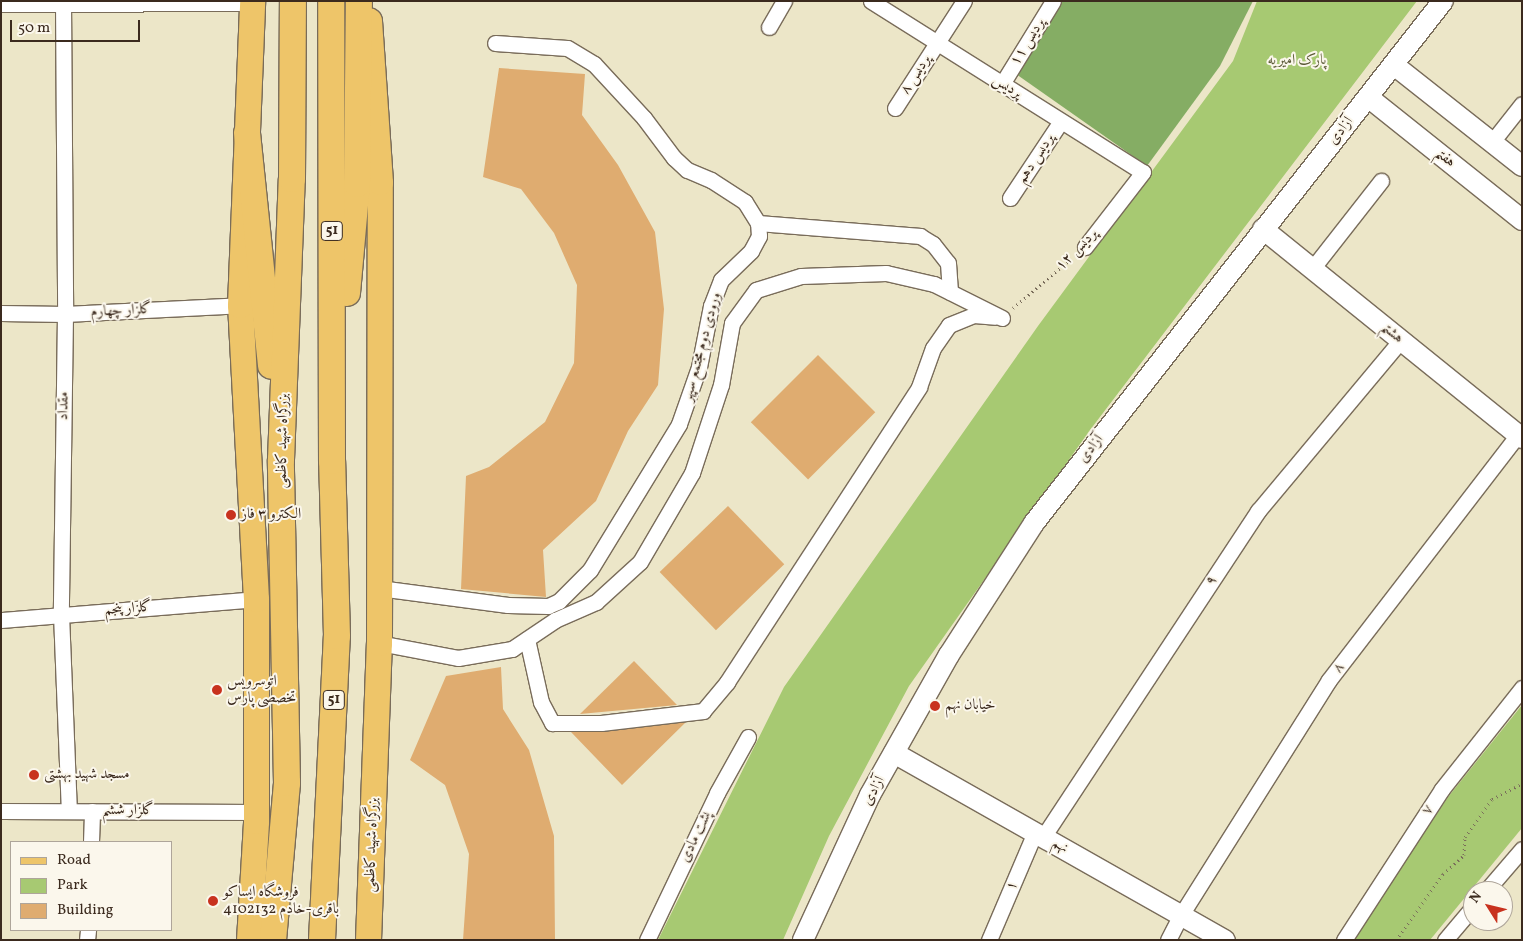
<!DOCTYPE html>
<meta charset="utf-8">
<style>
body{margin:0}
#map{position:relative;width:1523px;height:941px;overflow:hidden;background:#ece6c8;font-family:Vollkorn,Amiri,serif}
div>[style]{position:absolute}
.green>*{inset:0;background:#a7c972}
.forest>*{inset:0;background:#85ad64}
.building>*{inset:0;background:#dfac70;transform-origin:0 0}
.path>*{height:3px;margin-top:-1.5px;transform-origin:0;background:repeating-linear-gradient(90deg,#796c5a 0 1px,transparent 0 5px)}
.roads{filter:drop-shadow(1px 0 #796c5a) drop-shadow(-1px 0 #796c5a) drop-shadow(0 1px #796c5a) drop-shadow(0 -1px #796c5a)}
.minor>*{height:15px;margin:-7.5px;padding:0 7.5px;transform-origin:7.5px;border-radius:7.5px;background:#fff}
.tertiary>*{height:20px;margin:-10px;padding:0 10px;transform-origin:10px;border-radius:10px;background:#fff}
.primary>*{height:25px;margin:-12.5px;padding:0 12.5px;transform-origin:12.5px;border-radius:12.5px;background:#eec569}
.trunk>*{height:26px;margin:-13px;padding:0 13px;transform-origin:13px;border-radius:13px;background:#eec569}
.dots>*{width:14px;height:14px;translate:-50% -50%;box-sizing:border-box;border:2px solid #fbf7ec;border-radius:50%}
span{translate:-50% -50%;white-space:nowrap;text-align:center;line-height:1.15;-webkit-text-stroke:4px #fbf7ec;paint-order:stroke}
.shield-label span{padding:1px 4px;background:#fbf7ec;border:1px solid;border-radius:4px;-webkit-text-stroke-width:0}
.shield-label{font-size:14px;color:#3b2a1e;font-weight:700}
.street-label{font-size:15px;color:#3b2a1e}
.park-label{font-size:15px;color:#5b5a37}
.poi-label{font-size:15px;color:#3b2a1e}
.left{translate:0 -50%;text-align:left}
.frame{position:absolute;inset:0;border:2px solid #3b2a1e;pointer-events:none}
.legend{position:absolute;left:10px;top:841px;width:162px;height:90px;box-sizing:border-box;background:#fbf7ec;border:1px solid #aea59a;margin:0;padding:6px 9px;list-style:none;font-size:15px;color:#3b2a1e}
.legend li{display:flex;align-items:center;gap:10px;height:25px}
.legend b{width:25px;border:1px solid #aea59a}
.north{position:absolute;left:1463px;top:881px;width:50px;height:50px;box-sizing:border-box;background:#fbf7ec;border:1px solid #aea59a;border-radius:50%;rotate:306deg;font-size:14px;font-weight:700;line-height:20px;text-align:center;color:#3b2a1e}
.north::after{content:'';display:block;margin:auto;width:18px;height:22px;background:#c8321e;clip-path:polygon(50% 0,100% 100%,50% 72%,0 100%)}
.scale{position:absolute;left:10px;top:20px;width:130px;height:22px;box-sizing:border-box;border:2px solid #3b2a1e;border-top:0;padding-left:6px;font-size:15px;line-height:18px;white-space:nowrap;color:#3b2a1e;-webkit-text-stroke:4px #fbf7ec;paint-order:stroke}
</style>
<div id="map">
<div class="green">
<div style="clip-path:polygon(1257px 1px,1417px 1px,1090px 430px,909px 686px,829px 836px,783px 940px,658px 940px,784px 687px,1038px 326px,1233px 61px)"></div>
<div style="clip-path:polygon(1522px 705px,1522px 828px,1430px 940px,1353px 940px,1448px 797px)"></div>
</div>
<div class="forest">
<div style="clip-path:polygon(1059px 1px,1253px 1px,1220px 66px,1147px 166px,1013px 72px)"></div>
</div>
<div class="building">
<div style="clip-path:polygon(499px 68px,585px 74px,582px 115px,618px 165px,655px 232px,664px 309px,658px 385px,628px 431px,596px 501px,543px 550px,546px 597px,461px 589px,466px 476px,489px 467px,545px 422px,574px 363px,577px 285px,554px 233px,521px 189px,483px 177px)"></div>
<div style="left:818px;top:355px;width:81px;height:95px;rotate:45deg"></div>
<div style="left:728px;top:506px;width:81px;height:95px;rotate:46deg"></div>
<div style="clip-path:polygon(634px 661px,677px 705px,580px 714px)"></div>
<div style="clip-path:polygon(501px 667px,503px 709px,529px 750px,554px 836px,555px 940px,463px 940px,469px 854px,445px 785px,410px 760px,446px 676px)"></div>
<div style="clip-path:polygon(686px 722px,622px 785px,571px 732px,602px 732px)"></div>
</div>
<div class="path">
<div style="left:1013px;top:308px;width:79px;rotate:-40.4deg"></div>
<div style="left:1396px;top:940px;width:81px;rotate:-54.5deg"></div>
<div style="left:1443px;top:874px;width:28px;rotate:-42deg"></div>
<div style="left:1464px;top:855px;width:18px;rotate:-87deg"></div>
<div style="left:1465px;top:837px;width:47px;rotate:-54.6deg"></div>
<div style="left:1492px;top:799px;width:34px;rotate:-27deg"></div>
</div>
<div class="roads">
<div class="minor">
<div style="left:63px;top:1px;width:313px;rotate:89.6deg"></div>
<div style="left:65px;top:314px;width:300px;rotate:90.8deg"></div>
<div style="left:61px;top:614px;width:197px;rotate:87.7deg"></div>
<div style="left:871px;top:1px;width:321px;rotate:32.2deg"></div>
<div style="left:1143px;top:172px;width:95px;rotate:127.7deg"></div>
<div style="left:1px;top:4px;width:251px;rotate:-0.2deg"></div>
<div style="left:769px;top:27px;width:30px;rotate:-60deg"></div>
<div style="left:1002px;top:84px;width:97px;rotate:-58.4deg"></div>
<div style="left:895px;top:108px;width:127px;rotate:-57.2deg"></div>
<div style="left:1492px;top:142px;width:48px;rotate:-51.7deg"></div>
<div style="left:1010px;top:198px;width:92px;rotate:-56.5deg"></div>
<div style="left:758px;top:223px;width:163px;rotate:4.6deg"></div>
<div style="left:920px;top:236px;width:15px;rotate:32deg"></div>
<div style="left:933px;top:244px;width:24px;rotate:52deg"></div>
<div style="left:948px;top:263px;width:29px;rotate:86deg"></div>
<div style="left:1312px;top:269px;width:112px;rotate:-51.9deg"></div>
<div style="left:1px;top:313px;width:64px;rotate:0.9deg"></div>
<div style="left:65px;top:314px;width:175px;rotate:-2.9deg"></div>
<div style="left:379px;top:588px;width:130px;rotate:7.5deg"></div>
<div style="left:508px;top:605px;width:40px;rotate:1.4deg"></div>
<div style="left:548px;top:606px;width:12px;rotate:-24deg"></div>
<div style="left:559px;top:601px;width:44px;rotate:-45deg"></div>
<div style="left:590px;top:570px;width:171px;rotate:-58.6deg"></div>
<div style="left:679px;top:424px;width:60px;rotate:-70.7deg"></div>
<div style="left:699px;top:367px;width:62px;rotate:-78.9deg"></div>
<div style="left:711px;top:306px;width:28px;rotate:-69deg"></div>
<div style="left:721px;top:280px;width:42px;rotate:-44deg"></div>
<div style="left:751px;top:251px;width:17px;rotate:-62deg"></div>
<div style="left:759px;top:236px;width:13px;rotate:-94deg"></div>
<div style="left:758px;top:223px;width:25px;rotate:-122deg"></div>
<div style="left:745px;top:202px;width:40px;rotate:-147.1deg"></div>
<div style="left:711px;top:180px;width:26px;rotate:-157deg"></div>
<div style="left:687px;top:170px;width:18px;rotate:-137deg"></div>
<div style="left:674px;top:158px;width:50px;rotate:-126.9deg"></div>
<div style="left:644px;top:118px;width:74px;rotate:-132.8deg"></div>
<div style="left:594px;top:64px;width:31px;rotate:-149deg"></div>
<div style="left:567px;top:48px;width:72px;rotate:-176deg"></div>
<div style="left:1px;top:620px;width:256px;rotate:-4.7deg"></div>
<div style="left:527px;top:639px;width:65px;rotate:77.5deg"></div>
<div style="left:541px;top:702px;width:24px;rotate:62deg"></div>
<div style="left:552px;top:723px;width:49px"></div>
<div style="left:601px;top:723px;width:103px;rotate:-6.7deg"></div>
<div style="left:703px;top:711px;width:38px;rotate:-50deg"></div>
<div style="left:727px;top:682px;width:352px;rotate:-56.9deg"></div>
<div style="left:919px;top:387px;width:41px;rotate:-70.3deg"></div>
<div style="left:933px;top:348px;width:28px;rotate:-55deg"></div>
<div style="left:949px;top:325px;width:27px;rotate:-22deg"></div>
<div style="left:974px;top:315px;width:21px;rotate:5deg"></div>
<div style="left:379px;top:643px;width:80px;rotate:10.8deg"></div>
<div style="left:458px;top:658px;width:55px;rotate:-9.5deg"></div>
<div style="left:512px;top:649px;width:52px;rotate:-34deg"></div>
<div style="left:555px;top:620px;width:45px;rotate:-23.7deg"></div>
<div style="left:596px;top:602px;width:59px;rotate:-42.3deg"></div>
<div style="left:640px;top:562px;width:103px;rotate:-59.7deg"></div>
<div style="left:692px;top:473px;width:93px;rotate:-71.8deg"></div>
<div style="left:721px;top:385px;width:63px;rotate:-79.9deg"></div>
<div style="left:732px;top:323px;width:41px;rotate:-54deg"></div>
<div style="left:756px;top:290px;width:47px;rotate:-17.3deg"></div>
<div style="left:801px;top:276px;width:85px;rotate:-2deg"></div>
<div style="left:886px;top:273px;width:49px;rotate:12.9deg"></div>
<div style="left:934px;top:284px;width:76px;rotate:26.6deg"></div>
<div style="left:1px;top:811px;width:255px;rotate:0.2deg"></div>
<div style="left:1043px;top:837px;width:391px;rotate:-56.6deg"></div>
<div style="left:1258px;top:511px;width:223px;rotate:-50.1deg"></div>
<div style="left:91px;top:842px;width:31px;rotate:-88deg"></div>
<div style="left:1486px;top:891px;width:55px;rotate:-49.4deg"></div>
<div style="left:87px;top:940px;width:10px;rotate:-84deg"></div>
<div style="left:647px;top:940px;width:163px;rotate:-64.5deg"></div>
<div style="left:717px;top:793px;width:64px;rotate:-61deg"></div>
<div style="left:989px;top:940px;width:117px;rotate:-66.9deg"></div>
<div style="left:1168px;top:940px;width:28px;rotate:-63deg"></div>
<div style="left:1181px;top:915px;width:278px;rotate:-57.8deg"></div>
<div style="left:1329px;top:680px;width:309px;rotate:-52.4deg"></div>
<div style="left:1344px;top:940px;width:180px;rotate:-57deg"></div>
<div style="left:1442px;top:789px;width:129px;rotate:-51.6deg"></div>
<div style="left:1445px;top:940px;width:43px;rotate:-49.7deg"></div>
</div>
<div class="tertiary">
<div style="left:1394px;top:65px;width:163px;rotate:38.3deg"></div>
<div style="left:1368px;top:97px;width:197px;rotate:38.6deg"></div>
<div style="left:1263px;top:229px;width:333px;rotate:38.9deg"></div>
<div style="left:894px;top:753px;width:380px;rotate:29.5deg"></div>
<div style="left:803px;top:940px;width:160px;rotate:-65.2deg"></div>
<div style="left:870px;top:795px;width:161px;rotate:-60.6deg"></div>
<div style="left:949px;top:655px;width:157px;rotate:-57.2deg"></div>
<div style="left:1034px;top:523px;width:663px;rotate:-51.92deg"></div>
</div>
<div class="primary">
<div style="left:249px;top:940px;width:119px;rotate:-86.6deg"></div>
<div style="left:256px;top:821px;width:222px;rotate:-90deg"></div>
<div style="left:256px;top:599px;width:294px;rotate:-93.1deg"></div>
<div style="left:240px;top:305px;width:304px;rotate:-87.7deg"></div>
<div style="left:368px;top:940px;width:297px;rotate:-87.9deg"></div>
<div style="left:379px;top:643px;width:461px;rotate:-89.9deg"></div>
<div style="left:380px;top:182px;width:162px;rotate:-93.9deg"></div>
</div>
<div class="trunk">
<div style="left:247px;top:133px;width:234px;rotate:84.1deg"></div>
<div style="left:347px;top:293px;width:109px;rotate:-84.8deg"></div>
<div style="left:357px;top:184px;width:183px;rotate:-89.4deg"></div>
<div style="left:273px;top:940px;width:158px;rotate:-84.9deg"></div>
<div style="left:287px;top:783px;width:323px;rotate:-91.1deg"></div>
<div style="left:281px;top:460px;width:281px;rotate:-87.8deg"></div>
<div style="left:292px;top:179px;width:178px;rotate:-89.7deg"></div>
<div style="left:322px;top:940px;width:304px;rotate:-87.2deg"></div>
<div style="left:337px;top:636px;width:175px;rotate:-91.6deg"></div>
<div style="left:332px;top:461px;width:460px;rotate:-90.1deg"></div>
</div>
</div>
<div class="dots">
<div style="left:231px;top:515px;background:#c8321e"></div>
<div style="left:217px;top:690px;background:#c8321e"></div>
<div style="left:935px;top:706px;background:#c8321e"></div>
<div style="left:34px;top:775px;background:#c8321e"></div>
<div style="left:213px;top:901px;background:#c8321e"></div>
</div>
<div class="shield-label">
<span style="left:332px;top:231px">51</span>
<span style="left:334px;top:700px">51</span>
</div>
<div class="street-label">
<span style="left:1028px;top:42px;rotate:-58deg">پردیس ۱۱</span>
<span style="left:916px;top:75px;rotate:-57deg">پردیس ۸</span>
<span style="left:1007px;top:87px;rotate:32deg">پردیس</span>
<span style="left:1341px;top:131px;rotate:-52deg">آزادی</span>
<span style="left:1445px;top:158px;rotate:38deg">هفتم</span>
<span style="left:1036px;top:159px;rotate:-57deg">پردیس دهم</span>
<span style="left:1077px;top:250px;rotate:-45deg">پردیس ۱۲</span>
<span style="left:121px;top:311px;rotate:-3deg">گلزار چهارم</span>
<span style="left:1392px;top:333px;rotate:39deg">هشتم</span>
<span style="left:702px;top:347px;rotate:-75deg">ورودی دوم مجتمع سپهر</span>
<span style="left:64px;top:406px;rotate:-89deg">مقداد</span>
<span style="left:283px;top:441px;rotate:-89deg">بزرگراه شهید کاظمی</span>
<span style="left:1091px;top:449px;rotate:-52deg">آزادی</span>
<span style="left:1212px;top:581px;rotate:-57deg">۹</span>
<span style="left:128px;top:609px;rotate:-4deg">گلزار پنجم</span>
<span style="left:1339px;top:668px;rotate:-53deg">۸</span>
<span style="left:874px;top:791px;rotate:-62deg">آزادی</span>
<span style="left:1428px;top:810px;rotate:-57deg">۷</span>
<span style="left:128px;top:811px">گلزار ششم</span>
<span style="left:696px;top:837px;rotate:-64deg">پشت مادی</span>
<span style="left:372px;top:845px;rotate:-88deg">بزرگراه شهید کاظمی</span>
<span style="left:1060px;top:846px;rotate:29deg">نهم</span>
<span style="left:1012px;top:886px;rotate:-67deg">۱</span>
</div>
<div class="park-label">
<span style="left:1297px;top:61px">پارک امیریه</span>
</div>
<div class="poi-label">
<span class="left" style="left:241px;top:515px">الکترو ۳ فاز</span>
<span class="left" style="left:227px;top:690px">اتوسرویس<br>تخصصی پارس</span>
<span class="left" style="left:945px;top:706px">خیابان نهم</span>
<span class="left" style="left:44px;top:775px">مسجد شهید بهشتی</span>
<span class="left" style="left:223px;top:901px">فروشگاه ایساکو<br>باقری-خادم 4102132</span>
</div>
<div class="frame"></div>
<ul class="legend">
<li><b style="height:6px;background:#eec569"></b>Road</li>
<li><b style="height:14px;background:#a7c972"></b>Park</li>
<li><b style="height:14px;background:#dfac70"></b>Building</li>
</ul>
<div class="north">N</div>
<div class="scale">50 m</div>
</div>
